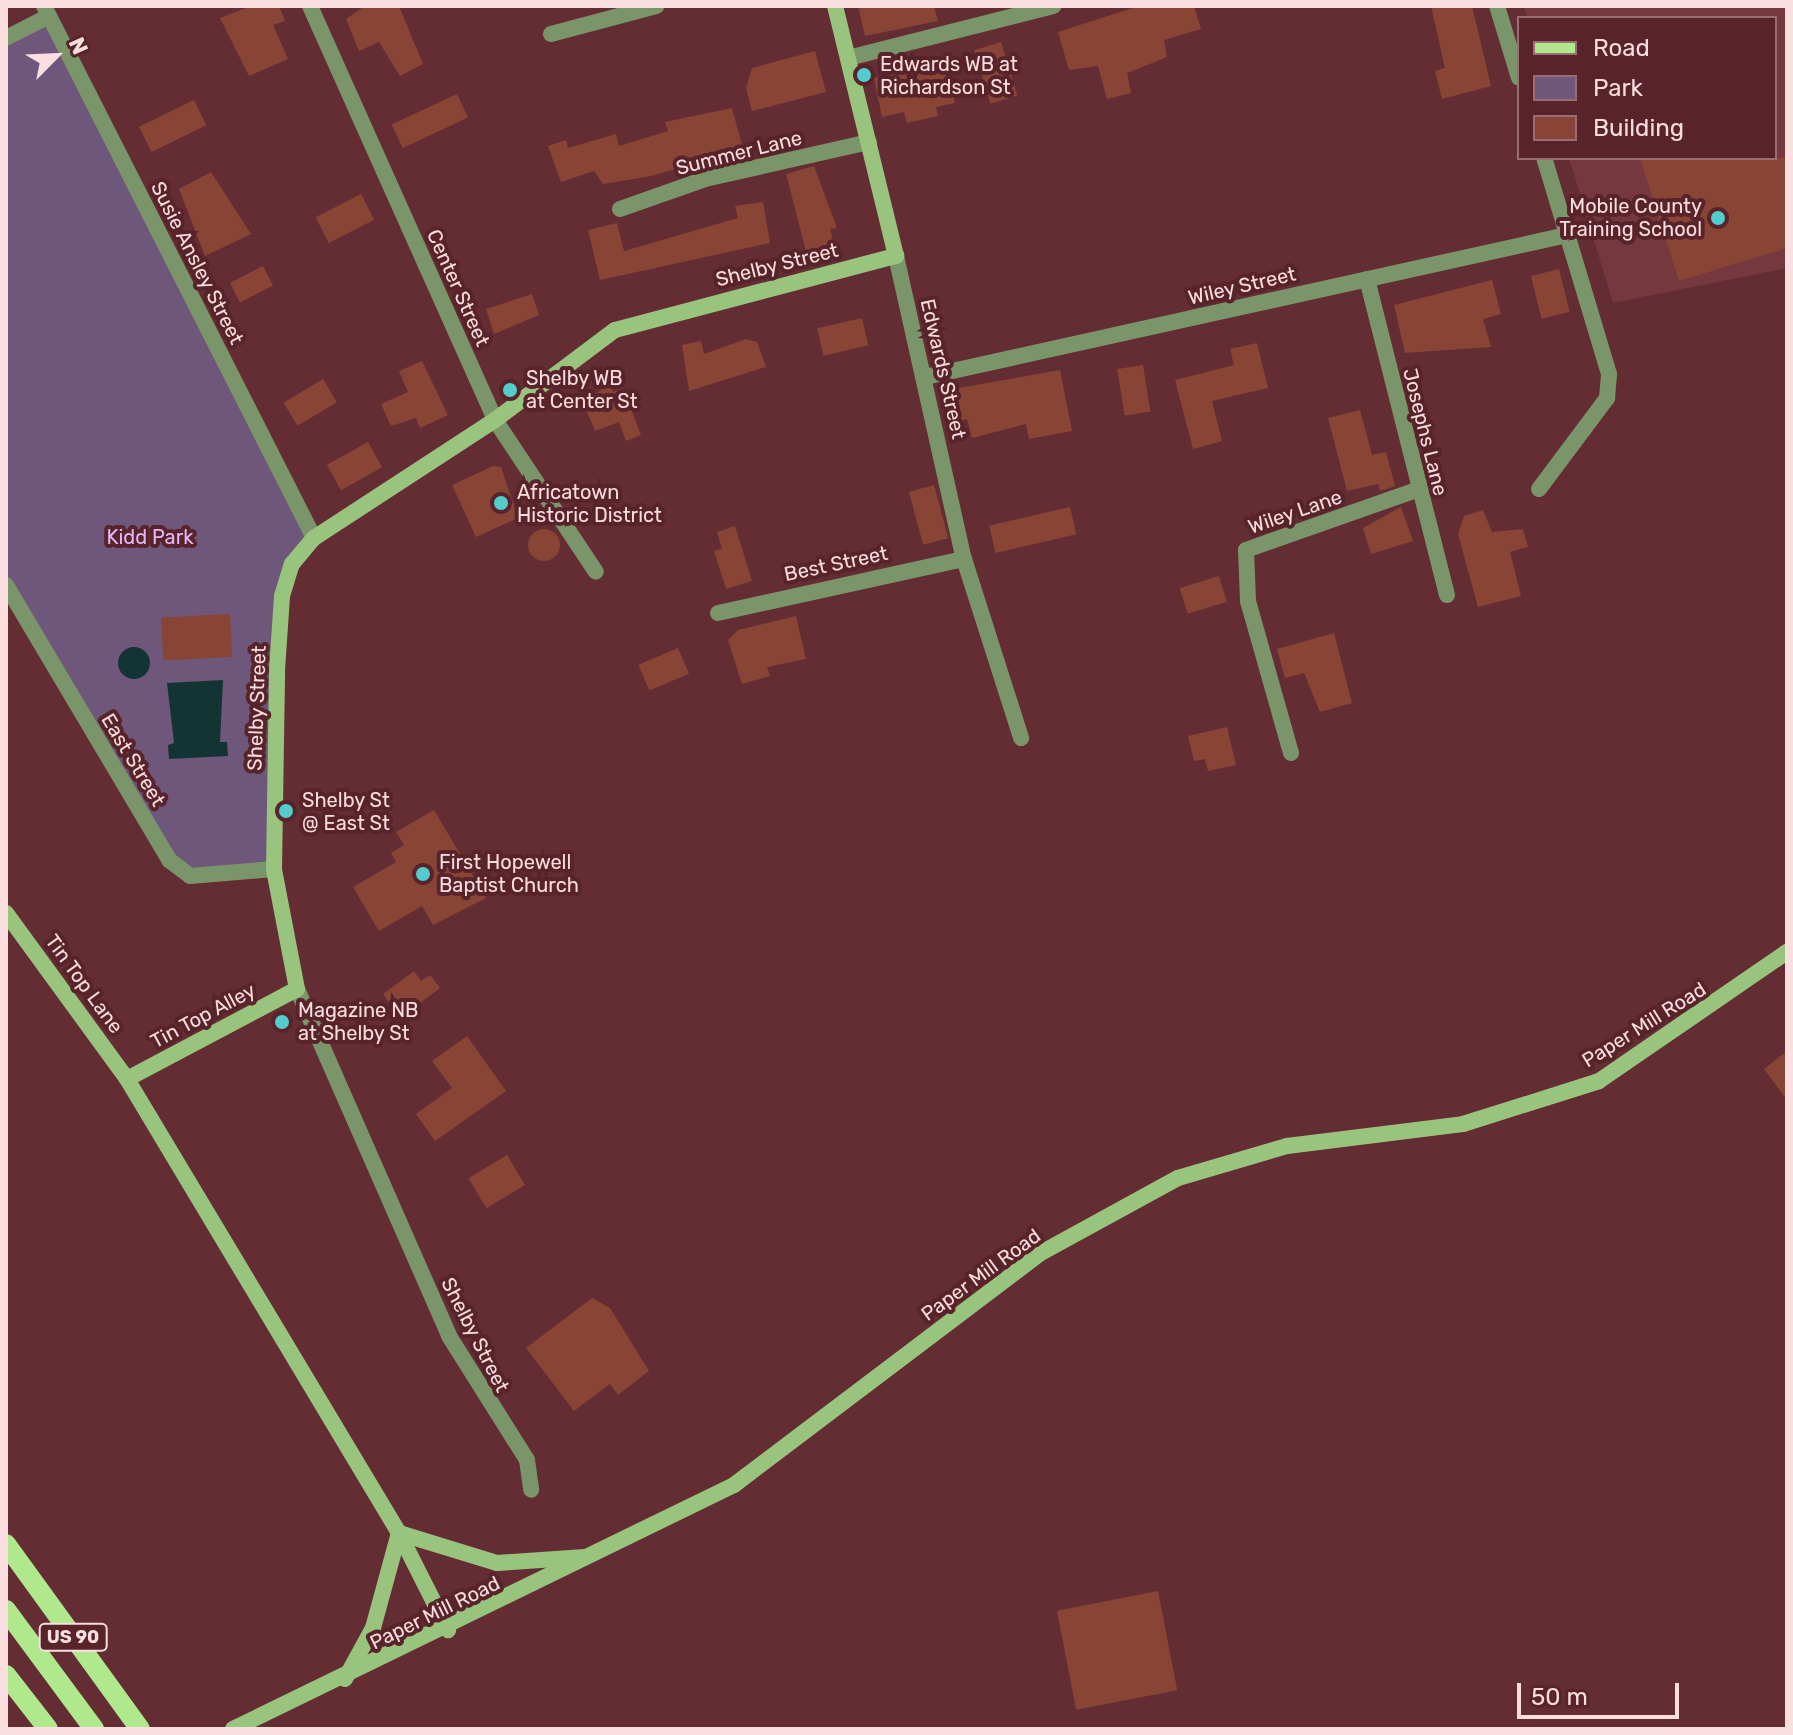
<!DOCTYPE html>
<style>
body{margin:0}
#map{position:relative;width:1793px;height:1735px;overflow:hidden;background:#642d34;font-family:Rubik,sans-serif}
div>[style]{position:absolute}
.built>*{inset:0;background:#75383f}
.green>*{inset:0;background:#6e577a}
.water>*{inset:0;background:#143434}
.round{border-radius:50%}
.building>*{inset:0;background:#884535;transform-origin:0 0}
.street>*{height:16px;margin:-8px;padding:0 8px;transform-origin:8px;border-radius:8px;background:#7a956a}
.secondary>*{height:16px;margin:-8px;padding:0 8px;transform-origin:8px;border-radius:8px;background:#99c47e}
.primary>*{height:20px;margin:-10px;padding:0 10px;transform-origin:10px;border-radius:10px;background:#b0e88d}
.dots>*{width:22px;height:22px;translate:-50% -50%;box-sizing:border-box;border:4px solid #58232a;border-radius:50%}
span{translate:-50% -50%;white-space:nowrap;text-align:center;line-height:1.15;-webkit-text-stroke:8px #58232a;paint-order:stroke}
.shield-label span{padding:2px 6px;background:#58232a;border:2px solid;border-radius:6px;-webkit-text-stroke-width:0}
.shield-label{font-size:18px;color:#fbdee0;font-weight:700}
.poi-label{font-size:20px;color:#fbdee0}
.left{translate:0 -50%;text-align:left}
.right{translate:-100% -50%;text-align:right}
.street-label{font-size:20px;color:#fbdee0}
.park-label{font-size:20px;color:#e4b8fa}
.frame{position:absolute;inset:0;border:8px solid #fbdee0;pointer-events:none}
.legend{position:absolute;left:1517px;top:16px;width:260px;height:144px;box-sizing:border-box;background:#58232a;border:2px solid #996e73;margin:0;padding:10px 14px;list-style:none;font-size:24px;color:#fbdee0}
.legend li{display:flex;align-items:center;gap:16px;height:40px}
.legend b{width:40px;border:2px solid #996e73}
.north{position:absolute;left:16px;top:16px;width:80px;height:80px;-webkit-text-stroke:6px #58232a;paint-order:stroke;rotate:66deg;font-size:22px;font-weight:700;line-height:32px;text-align:center;color:#fbdee0}
.north::after{content:'';display:block;margin:auto;width:28px;height:36px;background:#fbdee0;clip-path:polygon(50% 0,100% 100%,50% 72%,0 100%)}
.scale{position:absolute;left:1517px;top:1683px;width:162px;height:36px;box-sizing:border-box;border:4px solid #fbdee0;border-top:0;padding-left:10px;font-size:24px;line-height:28px;white-space:nowrap;color:#fbdee0;-webkit-text-stroke:6px #58232a;paint-order:stroke}
</style>
<div id="map">
<div class="built">
<div style="clip-path:polygon(1524px 6px,1787px 6px,1787px 268px,1613px 303px,1569px 158px,1775px 158px,1775px 18px,1527px 18px)"></div>
</div>
<div class="green">
<div style="clip-path:polygon(49px 16px,314px 538px,282px 596px,274px 869px,190px 876px,169px 860px,6px 585px,6px 38px)"></div>
</div>
<div class="water">
<div class="round" style="left:118px;top:647px;width:32px;height:32px"></div>
<div style="clip-path:polygon(223px 680px,220px 742px,227px 742px,228px 756px,169px 759px,168px 745px,174px 743px,167px 683px)"></div>
</div>
<div class="building">
<div style="clip-path:polygon(251px 6px,279px 6px,285px 21px,273px 25px,288px 59px,249px 76px,220px 18px)"></div>
<div style="clip-path:polygon(365px 6px,399px 6px,423px 64px,400px 76px,379px 42px,359px 51px,346px 19px)"></div>
<div style="clip-path:polygon(858px 6px,934px 6px,938px 21px,865px 36px)"></div>
<div style="clip-path:polygon(1139px 6px,1194px 6px,1201px 29px,1164px 40px,1167px 57px,1127px 73px,1131px 93px,1107px 99px,1098px 66px,1069px 70px,1058px 32px)"></div>
<div style="clip-path:polygon(1431px 6px,1472px 6px,1491px 86px,1442px 99px,1435px 71px,1445px 68px)"></div>
<div style="left:1001px;top:42px;width:56px;height:28px;rotate:73deg"></div>
<div style="clip-path:polygon(815px 51px,826px 92px,752px 111px,746px 88px,752px 68px)"></div>
<div style="clip-path:polygon(946px 58px,955px 103px,936px 107px,938px 116px,907px 123px,904px 112px,882px 117px,874px 78px)"></div>
<div style="left:457px;top:94px;width:26px;height:72px;rotate:65deg"></div>
<div style="left:194px;top:100px;width:28px;height:61px;rotate:64deg"></div>
<div style="clip-path:polygon(732px 108px,743px 149px,651px 176px,603px 184px,594px 171px,561px 182px,548px 146px,566px 140px,568px 148px,616px 134px,619px 146px,668px 131px,665px 122px)"></div>
<div style="clip-path:polygon(1640px 158px,1787px 158px,1787px 248px,1679px 281px)"></div>
<div style="clip-path:polygon(814px 166px,837px 228px,830px 229px,835px 248px,807px 255px,786px 174px)"></div>
<div style="clip-path:polygon(211px 172px,251px 234px,205px 256px,179px 189px)"></div>
<div style="left:361px;top:194px;width:29px;height:51px;rotate:63deg"></div>
<div style="clip-path:polygon(763px 202px,770px 243px,600px 280px,588px 230px,617px 223px,624px 251px,738px 218px,735px 206px)"></div>
<div style="left:263px;top:266px;width:22px;height:37px;rotate:63deg"></div>
<div style="left:1559px;top:269px;width:44px;height:29px;rotate:76deg"></div>
<div style="clip-path:polygon(1492px 280px,1501px 314px,1483px 319px,1491px 347px,1405px 353px,1394px 305px)"></div>
<div style="clip-path:polygon(532px 294px,539px 315px,494px 334px,486px 309px)"></div>
<div style="left:862px;top:318px;width:28px;height:46px;rotate:77deg"></div>
<div style="clip-path:polygon(746px 339px,757px 342px,766px 367px,689px 391px,682px 345px,701px 341px,704px 354px)"></div>
<div style="clip-path:polygon(1257px 343px,1268px 388px,1212px 401px,1222px 441px,1193px 449px,1175px 380px,1234px 365px,1230px 349px)"></div>
<div style="clip-path:polygon(422px 361px,448px 415px,420px 428px,416px 418px,391px 426px,381px 404px,408px 392px,399px 371px)"></div>
<div style="left:1143px;top:365px;width:47px;height:26px;rotate:81deg"></div>
<div style="clip-path:polygon(1060px 370px,1072px 431px,1029px 439px,1026px 424px,972px 438px,967px 419px,956px 422px,948px 390px)"></div>
<div style="left:323px;top:379px;width:27px;height:46px;rotate:59deg"></div>
<div style="clip-path:polygon(610px 384px,613px 392px,623px 388px,641px 435px,626px 441px,619px 422px,595px 431px,583px 402px)"></div>
<div style="clip-path:polygon(1360px 410px,1372px 455px,1386px 452px,1395px 486px,1380px 491px,1378px 484px,1347px 491px,1328px 418px)"></div>
<div style="left:368px;top:442px;width:29px;height:47px;rotate:61deg"></div>
<div style="clip-path:polygon(493px 466px,501px 467px,518px 518px,476px 537px,452px 485px)"></div>
<div style="left:934px;top:485px;width:55px;height:26px;rotate:75deg"></div>
<div style="left:1070px;top:507px;width:28px;height:83px;rotate:77deg"></div>
<div style="clip-path:polygon(1401px 507px,1413px 541px,1371px 554px,1363px 528px)"></div>
<div style="clip-path:polygon(1483px 510px,1492px 532px,1523px 529px,1528px 547px,1510px 552px,1521px 596px,1478px 607px,1458px 534px,1464px 516px)"></div>
<div style="clip-path:polygon(735px 526px,752px 581px,726px 589px,714px 551px,722px 549px,717px 532px)"></div>
<div class="round" style="left:528px;top:529px;width:32px;height:32px"></div>
<div style="left:1219px;top:576px;width:27px;height:41px;rotate:73deg"></div>
<div style="left:230px;top:614px;width:43px;height:69px;rotate:87deg"></div>
<div style="clip-path:polygon(796px 616px,806px 659px,767px 667px,770px 676px,742px 684px,728px 640px,738px 630px)"></div>
<div style="clip-path:polygon(1334px 633px,1352px 703px,1320px 712px,1304px 673px,1285px 678px,1277px 649px)"></div>
<div style="left:678px;top:648px;width:28px;height:43px;rotate:67deg"></div>
<div style="clip-path:polygon(1227px 727px,1236px 765px,1208px 771px,1205px 759px,1194px 761px,1188px 736px)"></div>
<div style="clip-path:polygon(434px 810px,486px 898px,433px 925px,422px 906px,379px 931px,353px 887px,396px 862px,391px 853px,404px 845px,396px 832px)"></div>
<div style="clip-path:polygon(414px 971px,421px 981px,430px 975px,440px 988px,400px 1018px,383px 994px)"></div>
<div style="clip-path:polygon(467px 1036px,506px 1091px,435px 1141px,416px 1114px,452px 1088px,432px 1061px)"></div>
<div style="clip-path:polygon(1787px 1051px,1787px 1100px,1764px 1069px)"></div>
<div style="left:507px;top:1155px;width:35px;height:45px;rotate:59deg"></div>
<div style="clip-path:polygon(592px 1298px,610px 1308px,649px 1371px,618px 1395px,610px 1384px,574px 1411px,526px 1348px)"></div>
<div style="left:1158px;top:1591px;width:101px;height:103px;rotate:79deg"></div>
</div>
<div class="street">
<div style="left:44px;top:6px;width:597px;rotate:63.09deg"></div>
<div style="left:310px;top:6px;width:453px;rotate:65.9deg"></div>
<div style="left:495px;top:420px;width:182px;rotate:56.4deg"></div>
<div style="left:1497px;top:6px;width:75px;rotate:73deg"></div>
<div style="left:551px;top:34px;width:109px;rotate:-14.9deg"></div>
<div style="left:6px;top:38px;width:48px;rotate:-27.1deg"></div>
<div style="left:848px;top:58px;width:212px;rotate:-14.2deg"></div>
<div style="left:620px;top:209px;width:90px;rotate:-19.4deg"></div>
<div style="left:705px;top:179px;width:168px;rotate:-12.7deg"></div>
<div style="left:896px;top:256px;width:311px;rotate:77.4deg"></div>
<div style="left:964px;top:559px;width:188px;rotate:72.3deg"></div>
<div style="left:1367px;top:279px;width:326px;rotate:75.8deg"></div>
<div style="left:925px;top:377px;width:658px;rotate:-12.47deg"></div>
<div style="left:1539px;top:489px;width:114px;rotate:-53.2deg"></div>
<div style="left:1607px;top:398px;width:24px;rotate:-85deg"></div>
<div style="left:1609px;top:374px;width:226px;rotate:-106.7deg"></div>
<div style="left:6px;top:585px;width:320px;rotate:59.3deg"></div>
<div style="left:169px;top:860px;width:26px;rotate:37deg"></div>
<div style="left:190px;top:876px;width:84px;rotate:-4.8deg"></div>
<div style="left:718px;top:613px;width:252px;rotate:-12.4deg"></div>
<div style="left:1291px;top:753px;width:158px;rotate:-105.8deg"></div>
<div style="left:1248px;top:601px;width:51px;rotate:-92.2deg"></div>
<div style="left:1246px;top:550px;width:183px;rotate:-19.4deg"></div>
<div style="left:297px;top:989px;width:379px;rotate:66.3deg"></div>
<div style="left:449px;top:1336px;width:146px;rotate:57.8deg"></div>
<div style="left:527px;top:1460px;width:30px;rotate:82deg"></div>
</div>
<div class="secondary">
<div style="left:6px;top:913px;width:205px;rotate:53.9deg"></div>
<div style="left:127px;top:1079px;width:529px;rotate:59.07deg"></div>
<div style="left:399px;top:1533px;width:109px;rotate:63.2deg"></div>
<div style="left:127px;top:1079px;width:192px;rotate:-27.9deg"></div>
<div style="left:297px;top:989px;width:122px;rotate:-100.9deg"></div>
<div style="left:274px;top:869px;width:199px;rotate:-89.1deg"></div>
<div style="left:277px;top:670px;width:74px;rotate:-86.1deg"></div>
<div style="left:282px;top:596px;width:34px;rotate:-73deg"></div>
<div style="left:292px;top:564px;width:34px;rotate:-50deg"></div>
<div style="left:314px;top:538px;width:216px;rotate:-33.1deg"></div>
<div style="left:495px;top:420px;width:150px;rotate:-36.9deg"></div>
<div style="left:615px;top:330px;width:291px;rotate:-14.8deg"></div>
<div style="left:896px;top:256px;width:257px;rotate:-103.7deg"></div>
<div style="left:345px;top:1679px;width:58px;rotate:-61.2deg"></div>
<div style="left:373px;top:1628px;width:98px;rotate:-74.7deg"></div>
<div style="left:399px;top:1533px;width:102px;rotate:17deg"></div>
<div style="left:497px;top:1563px;width:88px;rotate:-3.9deg"></div>
<div style="left:233px;top:1729px;width:557px;rotate:-25.97deg"></div>
<div style="left:734px;top:1485px;width:383px;rotate:-37.1deg"></div>
<div style="left:1039px;top:1254px;width:158px;rotate:-28.7deg"></div>
<div style="left:1178px;top:1178px;width:114px;rotate:-16.4deg"></div>
<div style="left:1287px;top:1146px;width:177px;rotate:-7.1deg"></div>
<div style="left:1463px;top:1124px;width:143px;rotate:-17.5deg"></div>
<div style="left:1599px;top:1081px;width:228px;rotate:-34.5deg"></div>
</div>
<div class="primary">
<div style="left:6px;top:1544px;width:228px;rotate:54.1deg"></div>
<div style="left:6px;top:1610px;width:148px;rotate:53.5deg"></div>
<div style="left:6px;top:1675px;width:68px;rotate:52.1deg"></div>
</div>
<div class="dots">
<div style="left:864px;top:75px;background:#52cdcc"></div>
<div style="left:1718px;top:218px;background:#52cdcc"></div>
<div style="left:510px;top:390px;background:#52cdcc"></div>
<div style="left:501px;top:503px;background:#52cdcc"></div>
<div style="left:286px;top:811px;background:#52cdcc"></div>
<div style="left:423px;top:874px;background:#52cdcc"></div>
<div style="left:282px;top:1022px;background:#52cdcc"></div>
</div>
<div class="shield-label">
<span style="left:73px;top:1637px">US 90</span>
</div>
<div class="poi-label">
<span class="left" style="left:880px;top:76px">Edwards WB at<br>Richardson St</span>
<span class="right" style="left:1702px;top:218px">Mobile County<br>Training School</span>
<span class="left" style="left:526px;top:390px">Shelby WB<br>at Center St</span>
<span class="left" style="left:517px;top:504px">Africatown<br>Historic District</span>
<span class="left" style="left:302px;top:812px">Shelby St<br>@ East St</span>
<span class="left" style="left:439px;top:874px">First Hopewell<br>Baptist Church</span>
<span class="left" style="left:298px;top:1022px">Magazine NB<br>at Shelby St</span>
</div>
<div class="street-label">
<span style="left:739px;top:153px;rotate:-14deg">Summer Lane</span>
<span style="left:197px;top:263px;rotate:63deg">Susie Ansley Street</span>
<span style="left:777px;top:265px;rotate:-14deg">Shelby Street</span>
<span style="left:1242px;top:286px;rotate:-13deg">Wiley Street</span>
<span style="left:458px;top:288px;rotate:66deg">Center Street</span>
<span style="left:943px;top:369px;rotate:77deg">Edwards Street</span>
<span style="left:1425px;top:432px;rotate:76deg">Josephs Lane</span>
<span style="left:1295px;top:512px;rotate:-19deg">Wiley Lane</span>
<span style="left:836px;top:564px;rotate:-12deg">Best Street</span>
<span style="left:257px;top:708px;rotate:-88deg">Shelby Street</span>
<span style="left:133px;top:760px;rotate:59deg">East Street</span>
<span style="left:84px;top:984px;rotate:54deg">Tin Top Lane</span>
<span style="left:203px;top:1016px;rotate:-28deg">Tin Top Alley</span>
<span style="left:1644px;top:1025px;rotate:-32deg">Paper Mill Road</span>
<span style="left:981px;top:1275px;rotate:-36deg">Paper Mill Road</span>
<span style="left:475px;top:1335px;rotate:63deg">Shelby Street</span>
<span style="left:435px;top:1613px;rotate:-26deg">Paper Mill Road</span>
</div>
<div class="park-label">
<span style="left:150px;top:537px">Kidd Park</span>
</div>
<div class="frame"></div>
<ul class="legend">
<li><b style="height:10px;background:#b0e88d"></b>Road</li>
<li><b style="height:22px;background:#6e577a"></b>Park</li>
<li><b style="height:22px;background:#884535"></b>Building</li>
</ul>
<div class="north">N</div>
<div class="scale">50 m</div>
</div>
